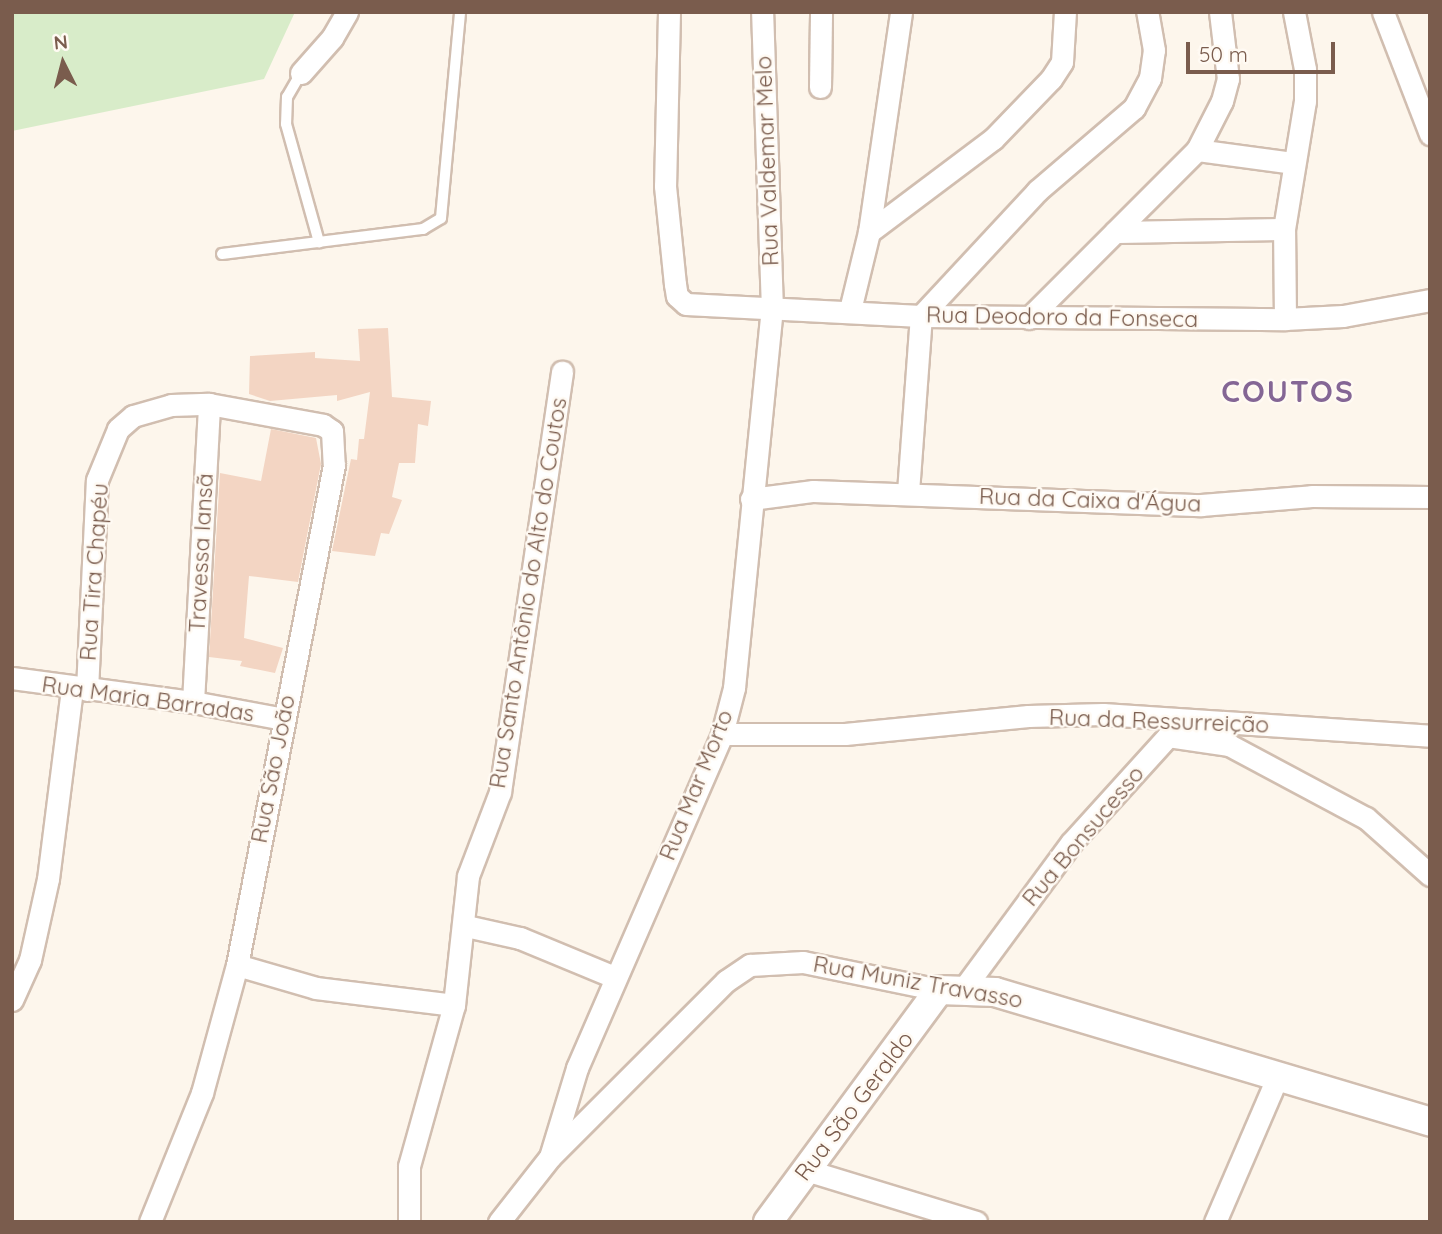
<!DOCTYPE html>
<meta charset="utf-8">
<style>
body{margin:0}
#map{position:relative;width:1442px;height:1234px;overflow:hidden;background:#fdf6ec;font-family:Quicksand,sans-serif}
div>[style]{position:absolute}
.green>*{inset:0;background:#d8ecc9}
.building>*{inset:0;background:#f3d5c3}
.roads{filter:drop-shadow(2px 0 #d1beb0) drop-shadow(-2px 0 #d1beb0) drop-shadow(0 2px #d1beb0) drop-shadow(0 -2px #d1beb0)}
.service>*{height:10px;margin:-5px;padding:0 5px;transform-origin:5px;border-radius:5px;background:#fff}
.minor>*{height:21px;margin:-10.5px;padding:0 10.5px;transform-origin:10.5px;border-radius:10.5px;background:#fff}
.tertiary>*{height:28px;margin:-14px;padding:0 14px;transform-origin:14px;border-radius:14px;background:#fff}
span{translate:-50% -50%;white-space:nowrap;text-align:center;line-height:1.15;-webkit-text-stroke:5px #fffaf3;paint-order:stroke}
.street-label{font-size:23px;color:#7a5c4d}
.district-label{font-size:30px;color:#846695;font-weight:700;letter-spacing:2px}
.frame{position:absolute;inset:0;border:14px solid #7a5c4d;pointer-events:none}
.north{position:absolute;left:28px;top:28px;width:70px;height:70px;-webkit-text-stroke:5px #fffaf3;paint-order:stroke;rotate:354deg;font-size:19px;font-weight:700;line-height:28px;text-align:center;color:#7a5c4d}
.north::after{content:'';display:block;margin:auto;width:24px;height:32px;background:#7a5c4d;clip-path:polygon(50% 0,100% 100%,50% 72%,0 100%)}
.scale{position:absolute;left:1186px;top:42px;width:149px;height:32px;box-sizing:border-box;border:4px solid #7a5c4d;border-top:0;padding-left:9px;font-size:21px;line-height:24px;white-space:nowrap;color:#7a5c4d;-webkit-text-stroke:5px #fffaf3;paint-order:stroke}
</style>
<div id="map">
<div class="green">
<div style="clip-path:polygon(12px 12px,295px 12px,264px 79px,12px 131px)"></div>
</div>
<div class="building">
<div style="clip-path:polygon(388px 328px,392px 397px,431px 401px,428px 426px,418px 424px,415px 463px,399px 463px,392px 497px,402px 500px,389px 534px,381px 533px,375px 556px,332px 551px,351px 459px,357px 460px,359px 439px,364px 439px,370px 392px,337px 401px,337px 395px,270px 401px,249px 394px,250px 356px,315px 352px,315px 358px,360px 361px,358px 329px)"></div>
<div style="clip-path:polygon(271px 429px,316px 438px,321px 464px,298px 582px,249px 576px,244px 638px,283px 648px,275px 673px,240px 666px,242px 661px,209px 657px,220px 473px,261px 481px)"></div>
</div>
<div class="roads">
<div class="service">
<div style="left:301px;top:73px;width:28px;rotate:120deg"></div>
<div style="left:287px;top:97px;width:27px;rotate:92deg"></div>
<div style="left:286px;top:124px;width:123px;rotate:74.4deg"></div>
<div style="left:222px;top:254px;width:203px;rotate:-7.1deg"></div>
<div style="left:423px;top:229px;width:21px;rotate:-31deg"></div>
<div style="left:441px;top:218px;width:207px;rotate:-84.7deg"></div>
</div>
<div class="minor">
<div style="left:669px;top:12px;width:174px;rotate:91.3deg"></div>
<div style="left:665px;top:186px;width:99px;rotate:84.2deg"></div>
<div style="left:675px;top:284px;width:12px;rotate:81deg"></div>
<div style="left:677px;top:296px;width:12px;rotate:42deg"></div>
<div style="left:686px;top:304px;width:235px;rotate:2.9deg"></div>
<div style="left:921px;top:316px;width:364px;rotate:0.5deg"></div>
<div style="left:1285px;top:319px;width:58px;rotate:-3deg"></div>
<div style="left:1343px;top:316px;width:88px;rotate:-10.4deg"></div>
<div style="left:1383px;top:12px;width:131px;rotate:68.9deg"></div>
<div style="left:301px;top:73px;width:47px;rotate:-48.5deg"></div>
<div style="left:332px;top:38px;width:30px;rotate:-60deg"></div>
<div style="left:820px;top:87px;width:75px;rotate:-89.2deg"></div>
<div style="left:1197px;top:150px;width:97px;rotate:7.7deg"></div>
<div style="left:869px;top:232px;width:155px;rotate:-36.9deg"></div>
<div style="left:993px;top:139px;width:83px;rotate:-46deg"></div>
<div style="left:1051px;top:79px;width:20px;rotate:-57deg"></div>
<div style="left:1062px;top:62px;width:50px;rotate:-86.6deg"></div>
<div style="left:1115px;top:232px;width:169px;rotate:-1deg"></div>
<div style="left:850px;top:310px;width:80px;rotate:-76.3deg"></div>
<div style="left:869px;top:232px;width:222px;rotate:-81.7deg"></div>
<div style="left:1029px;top:318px;width:238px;rotate:-45deg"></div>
<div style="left:1197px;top:150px;width:55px;rotate:-63deg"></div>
<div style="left:1222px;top:101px;width:23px;rotate:-75deg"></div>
<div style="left:1228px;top:79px;width:67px;rotate:-96.8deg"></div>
<div style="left:1285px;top:319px;width:90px;rotate:-90.6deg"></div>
<div style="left:1284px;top:229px;width:130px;rotate:-80.7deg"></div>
<div style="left:1305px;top:101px;width:32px;rotate:-90deg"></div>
<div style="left:1305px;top:69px;width:58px;rotate:-100.9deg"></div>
<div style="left:908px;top:492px;width:176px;rotate:-85.8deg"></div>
<div style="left:921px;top:316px;width:171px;rotate:-47.1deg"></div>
<div style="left:1037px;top:191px;width:128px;rotate:-40.6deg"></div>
<div style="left:1134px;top:108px;width:34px;rotate:-62deg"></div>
<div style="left:1150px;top:78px;width:28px;rotate:-82deg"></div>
<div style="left:1154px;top:50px;width:39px;rotate:-100deg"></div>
<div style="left:751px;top:499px;width:63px;rotate:-7.4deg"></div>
<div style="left:813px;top:491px;width:388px;rotate:2.1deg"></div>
<div style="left:1201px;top:505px;width:111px;rotate:-4.6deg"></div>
<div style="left:1312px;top:496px;width:118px;rotate:0.5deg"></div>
<div style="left:12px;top:678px;width:183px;rotate:7.6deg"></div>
<div style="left:193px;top:702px;width:93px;rotate:10.6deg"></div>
<div style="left:87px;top:690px;width:210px;rotate:-87.3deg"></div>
<div style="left:97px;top:480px;width:55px;rotate:-67.6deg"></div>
<div style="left:118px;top:429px;width:20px;rotate:-41deg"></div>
<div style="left:133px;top:416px;width:40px;rotate:-16deg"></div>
<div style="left:171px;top:405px;width:38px;rotate:-2deg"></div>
<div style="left:209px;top:404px;width:116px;rotate:10.4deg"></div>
<div style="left:323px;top:425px;width:11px;rotate:34deg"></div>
<div style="left:332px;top:431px;width:34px;rotate:87deg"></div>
<div style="left:334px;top:465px;width:509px;rotate:100.98deg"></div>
<div style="left:237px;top:965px;width:133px;rotate:105.3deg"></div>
<div style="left:202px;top:1093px;width:139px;rotate:112deg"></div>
<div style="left:193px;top:702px;width:298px;rotate:-86.9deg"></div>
<div style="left:722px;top:734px;width:123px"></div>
<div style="left:845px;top:734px;width:184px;rotate:-5.6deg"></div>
<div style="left:1028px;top:716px;width:75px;rotate:-1.5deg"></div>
<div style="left:1103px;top:714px;width:328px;rotate:3.8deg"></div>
<div style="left:1220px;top:735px;width:13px;rotate:48deg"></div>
<div style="left:1229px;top:745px;width:155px;rotate:28.1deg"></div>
<div style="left:1366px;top:818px;width:86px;rotate:41.7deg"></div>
<div style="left:466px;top:926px;width:55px;rotate:12.5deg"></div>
<div style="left:520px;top:938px;width:102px;rotate:22.5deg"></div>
<div style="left:237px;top:965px;width:82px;rotate:16.2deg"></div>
<div style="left:316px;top:988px;width:139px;rotate:7deg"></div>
<div style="left:964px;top:988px;width:180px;rotate:-53.6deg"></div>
<div style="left:1071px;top:843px;width:144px;rotate:-47.8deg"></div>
<div style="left:1168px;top:736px;width:62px;rotate:8.4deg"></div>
<div style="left:12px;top:1000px;width:44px;rotate:-65.8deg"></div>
<div style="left:30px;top:960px;width:83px;rotate:-77.5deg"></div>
<div style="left:48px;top:879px;width:192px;rotate:-82.8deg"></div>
<div style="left:550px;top:1157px;width:93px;rotate:-73.1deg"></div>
<div style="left:577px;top:1068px;width:364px;rotate:-66.5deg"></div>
<div style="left:722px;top:734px;width:48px;rotate:-75.4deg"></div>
<div style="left:734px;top:688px;width:380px;rotate:-84.3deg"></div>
<div style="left:772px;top:310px;width:298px;rotate:-91.9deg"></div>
<div style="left:806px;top:1170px;width:178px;rotate:17deg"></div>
<div style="left:409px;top:1222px;width:56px;rotate:-90deg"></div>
<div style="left:409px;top:1166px;width:167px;rotate:-74.4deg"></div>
<div style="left:454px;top:1005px;width:130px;rotate:-83.8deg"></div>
<div style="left:468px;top:876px;width:90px;rotate:-69.1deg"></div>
<div style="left:500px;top:792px;width:425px;rotate:-81.6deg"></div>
<div style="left:499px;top:1222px;width:83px;rotate:-51.9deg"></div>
<div style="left:550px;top:1157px;width:249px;rotate:-45deg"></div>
<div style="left:726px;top:981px;width:29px;rotate:-34deg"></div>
<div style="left:750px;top:965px;width:53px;rotate:-3.2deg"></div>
<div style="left:803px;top:962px;width:139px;rotate:11.6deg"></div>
<div style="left:1215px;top:1222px;width:159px;rotate:-66.7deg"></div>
</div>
<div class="tertiary">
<div style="left:768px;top:1222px;width:288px;rotate:-53.6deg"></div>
<div style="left:939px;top:990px;width:56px;rotate:2deg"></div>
<div style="left:995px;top:992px;width:454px;rotate:16.6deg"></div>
</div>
</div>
<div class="street-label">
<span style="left:767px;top:161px;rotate:-92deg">Rua Valdemar Melo</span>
<span style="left:1062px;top:317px;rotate:1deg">Rua Deodoro da Fonseca</span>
<span style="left:1090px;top:500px;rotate:2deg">Rua da Caixa d'Água</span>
<span style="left:201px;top:553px;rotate:-87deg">Travessa Iansã</span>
<span style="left:94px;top:572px;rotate:-86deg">Rua Tira Chapéu</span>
<span style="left:528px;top:593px;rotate:-81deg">Rua Santo Antônio do Alto do Coutos</span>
<span style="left:148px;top:699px;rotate:8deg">Rua Maria Barradas</span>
<span style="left:1159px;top:721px;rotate:2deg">Rua da Ressurreição</span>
<span style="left:273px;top:769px;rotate:-79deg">Rua São João</span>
<span style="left:696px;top:785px;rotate:-68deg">Rua Mar Morto</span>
<span style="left:1083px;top:836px;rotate:-50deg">Rua Bonsucesso</span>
<span style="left:918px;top:982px;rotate:10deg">Rua Muniz Travasso</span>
<span style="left:854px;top:1106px;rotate:-53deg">Rua São Geraldo</span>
</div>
<div class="district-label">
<span style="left:1288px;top:391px">COUTOS</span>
</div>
<div class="frame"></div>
<div class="north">N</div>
<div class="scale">50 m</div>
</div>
